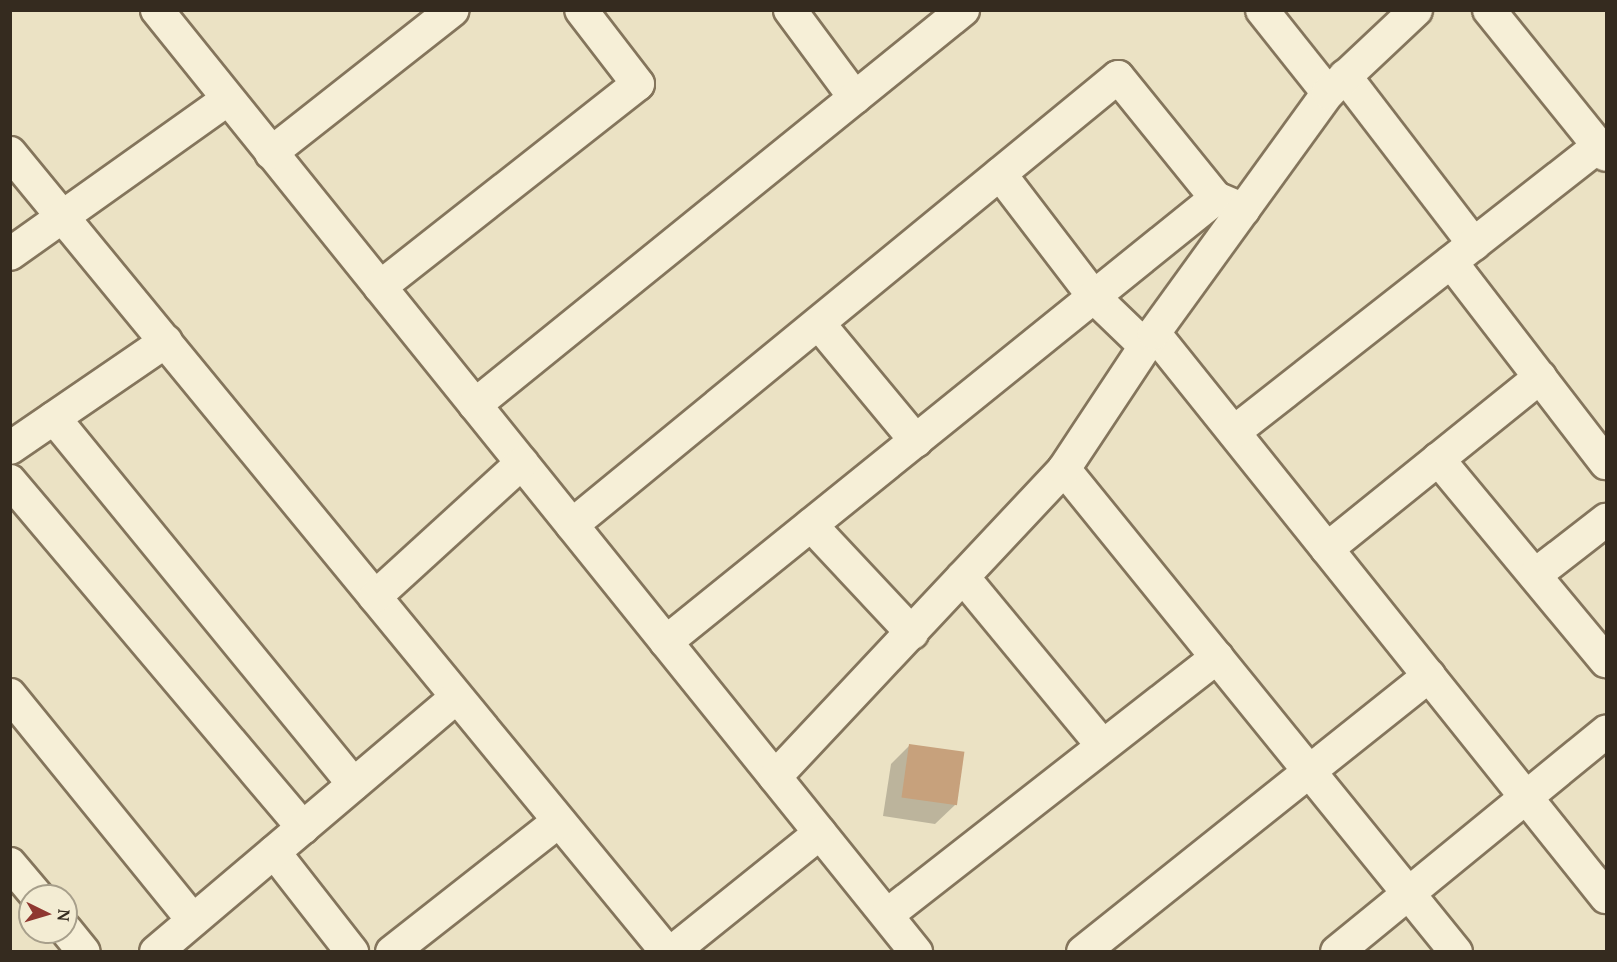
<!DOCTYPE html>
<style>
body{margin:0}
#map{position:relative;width:1617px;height:962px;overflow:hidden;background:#ebe2c4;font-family:"PT Serif",serif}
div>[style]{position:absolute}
.shadow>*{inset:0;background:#0003}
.building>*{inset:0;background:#c7a17c;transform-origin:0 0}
.roads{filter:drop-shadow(2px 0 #84755c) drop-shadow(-2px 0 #84755c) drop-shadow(0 2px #84755c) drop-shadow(0 -2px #84755c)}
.minor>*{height:32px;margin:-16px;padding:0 16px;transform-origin:16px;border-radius:16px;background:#f6efd7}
span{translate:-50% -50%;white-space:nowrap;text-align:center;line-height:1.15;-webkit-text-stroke:4.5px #f3ecd3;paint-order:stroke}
.frame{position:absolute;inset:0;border:12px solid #352b1f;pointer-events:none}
.north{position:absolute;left:18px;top:884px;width:60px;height:60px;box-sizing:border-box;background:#f3ecd3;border:2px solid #a79f8b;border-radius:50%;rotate:95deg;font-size:16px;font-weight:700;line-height:24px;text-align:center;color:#352b1f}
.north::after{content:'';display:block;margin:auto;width:21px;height:27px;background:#8f3730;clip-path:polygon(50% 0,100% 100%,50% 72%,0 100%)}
</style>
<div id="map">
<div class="shadow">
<div style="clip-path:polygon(910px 745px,955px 805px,935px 824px,883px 816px,891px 764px)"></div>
</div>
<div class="building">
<div style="left:909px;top:744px;width:56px;height:54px;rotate:8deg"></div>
</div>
<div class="roads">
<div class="minor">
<div style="left:157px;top:10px;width:1210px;rotate:51.14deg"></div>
<div style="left:790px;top:10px;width:109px;rotate:53.5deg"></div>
<div style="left:1262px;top:10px;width:106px;rotate:51.5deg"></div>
<div style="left:1489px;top:10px;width:186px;rotate:51.1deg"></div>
<div style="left:1345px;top:76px;width:212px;rotate:52.5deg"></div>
<div style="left:10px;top:153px;width:1034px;rotate:50.57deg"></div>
<div style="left:271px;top:153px;width:231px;rotate:-38.2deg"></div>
<div style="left:1000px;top:174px;width:155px;rotate:52.6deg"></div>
<div style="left:1094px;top:297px;width:71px;rotate:43.9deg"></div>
<div style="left:10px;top:254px;width:267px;rotate:-35.4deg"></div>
<div style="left:1451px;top:262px;width:254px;rotate:52.4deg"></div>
<div style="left:380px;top:287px;width:328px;rotate:-38.2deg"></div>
<div style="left:638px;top:84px;width:93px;rotate:-127.6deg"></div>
<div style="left:819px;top:324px;width:152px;rotate:50.3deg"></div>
<div style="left:1154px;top:333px;width:723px;rotate:51.29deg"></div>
<div style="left:475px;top:405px;width:628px;rotate:-38.99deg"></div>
<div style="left:54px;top:418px;width:473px;rotate:50.7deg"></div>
<div style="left:1234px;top:432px;width:464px;rotate:-38.1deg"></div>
<div style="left:10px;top:448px;width:189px;rotate:-34.4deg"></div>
<div style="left:1438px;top:459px;width:263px;rotate:50.3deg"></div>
<div style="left:1064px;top:469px;width:622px;rotate:50.94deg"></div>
<div style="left:10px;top:481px;width:454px;rotate:49.8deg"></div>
<div style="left:572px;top:525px;width:706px;rotate:-39.37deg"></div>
<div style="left:1118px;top:77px;width:156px;rotate:51deg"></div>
<div style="left:1216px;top:198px;width:30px;rotate:23deg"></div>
<div style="left:811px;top:525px;width:148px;rotate:46.9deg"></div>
<div style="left:1327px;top:549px;width:274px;rotate:-38.9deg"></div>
<div style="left:1535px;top:575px;width:90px;rotate:-37.8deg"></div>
<div style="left:963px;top:577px;width:219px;rotate:50.4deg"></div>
<div style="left:375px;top:597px;width:199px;rotate:-42.4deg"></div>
<div style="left:666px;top:642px;width:707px;rotate:-38.91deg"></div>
<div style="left:10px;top:695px;width:290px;rotate:50.9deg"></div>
<div style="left:775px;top:777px;width:422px;rotate:-46.8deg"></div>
<div style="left:1064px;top:469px;width:163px;rotate:-56.5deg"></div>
<div style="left:1154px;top:333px;width:296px;rotate:-54.1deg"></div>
<div style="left:1328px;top:93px;width:121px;rotate:-43.3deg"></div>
<div style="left:274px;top:852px;width:127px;rotate:52deg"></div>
<div style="left:10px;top:864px;width:42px;rotate:49.8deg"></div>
<div style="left:887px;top:915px;width:419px;rotate:-38deg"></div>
<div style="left:66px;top:930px;width:28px;rotate:51deg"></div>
<div style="left:156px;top:952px;width:394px;rotate:-40.3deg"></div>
<div style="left:392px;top:952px;width:212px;rotate:-38.1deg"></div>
<div style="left:672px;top:952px;width:190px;rotate:-38.8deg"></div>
<div style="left:1083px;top:952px;width:443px;rotate:-38.6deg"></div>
<div style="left:1337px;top:952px;width:348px;rotate:-39.3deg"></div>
</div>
</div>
<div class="frame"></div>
<div class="north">N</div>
</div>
